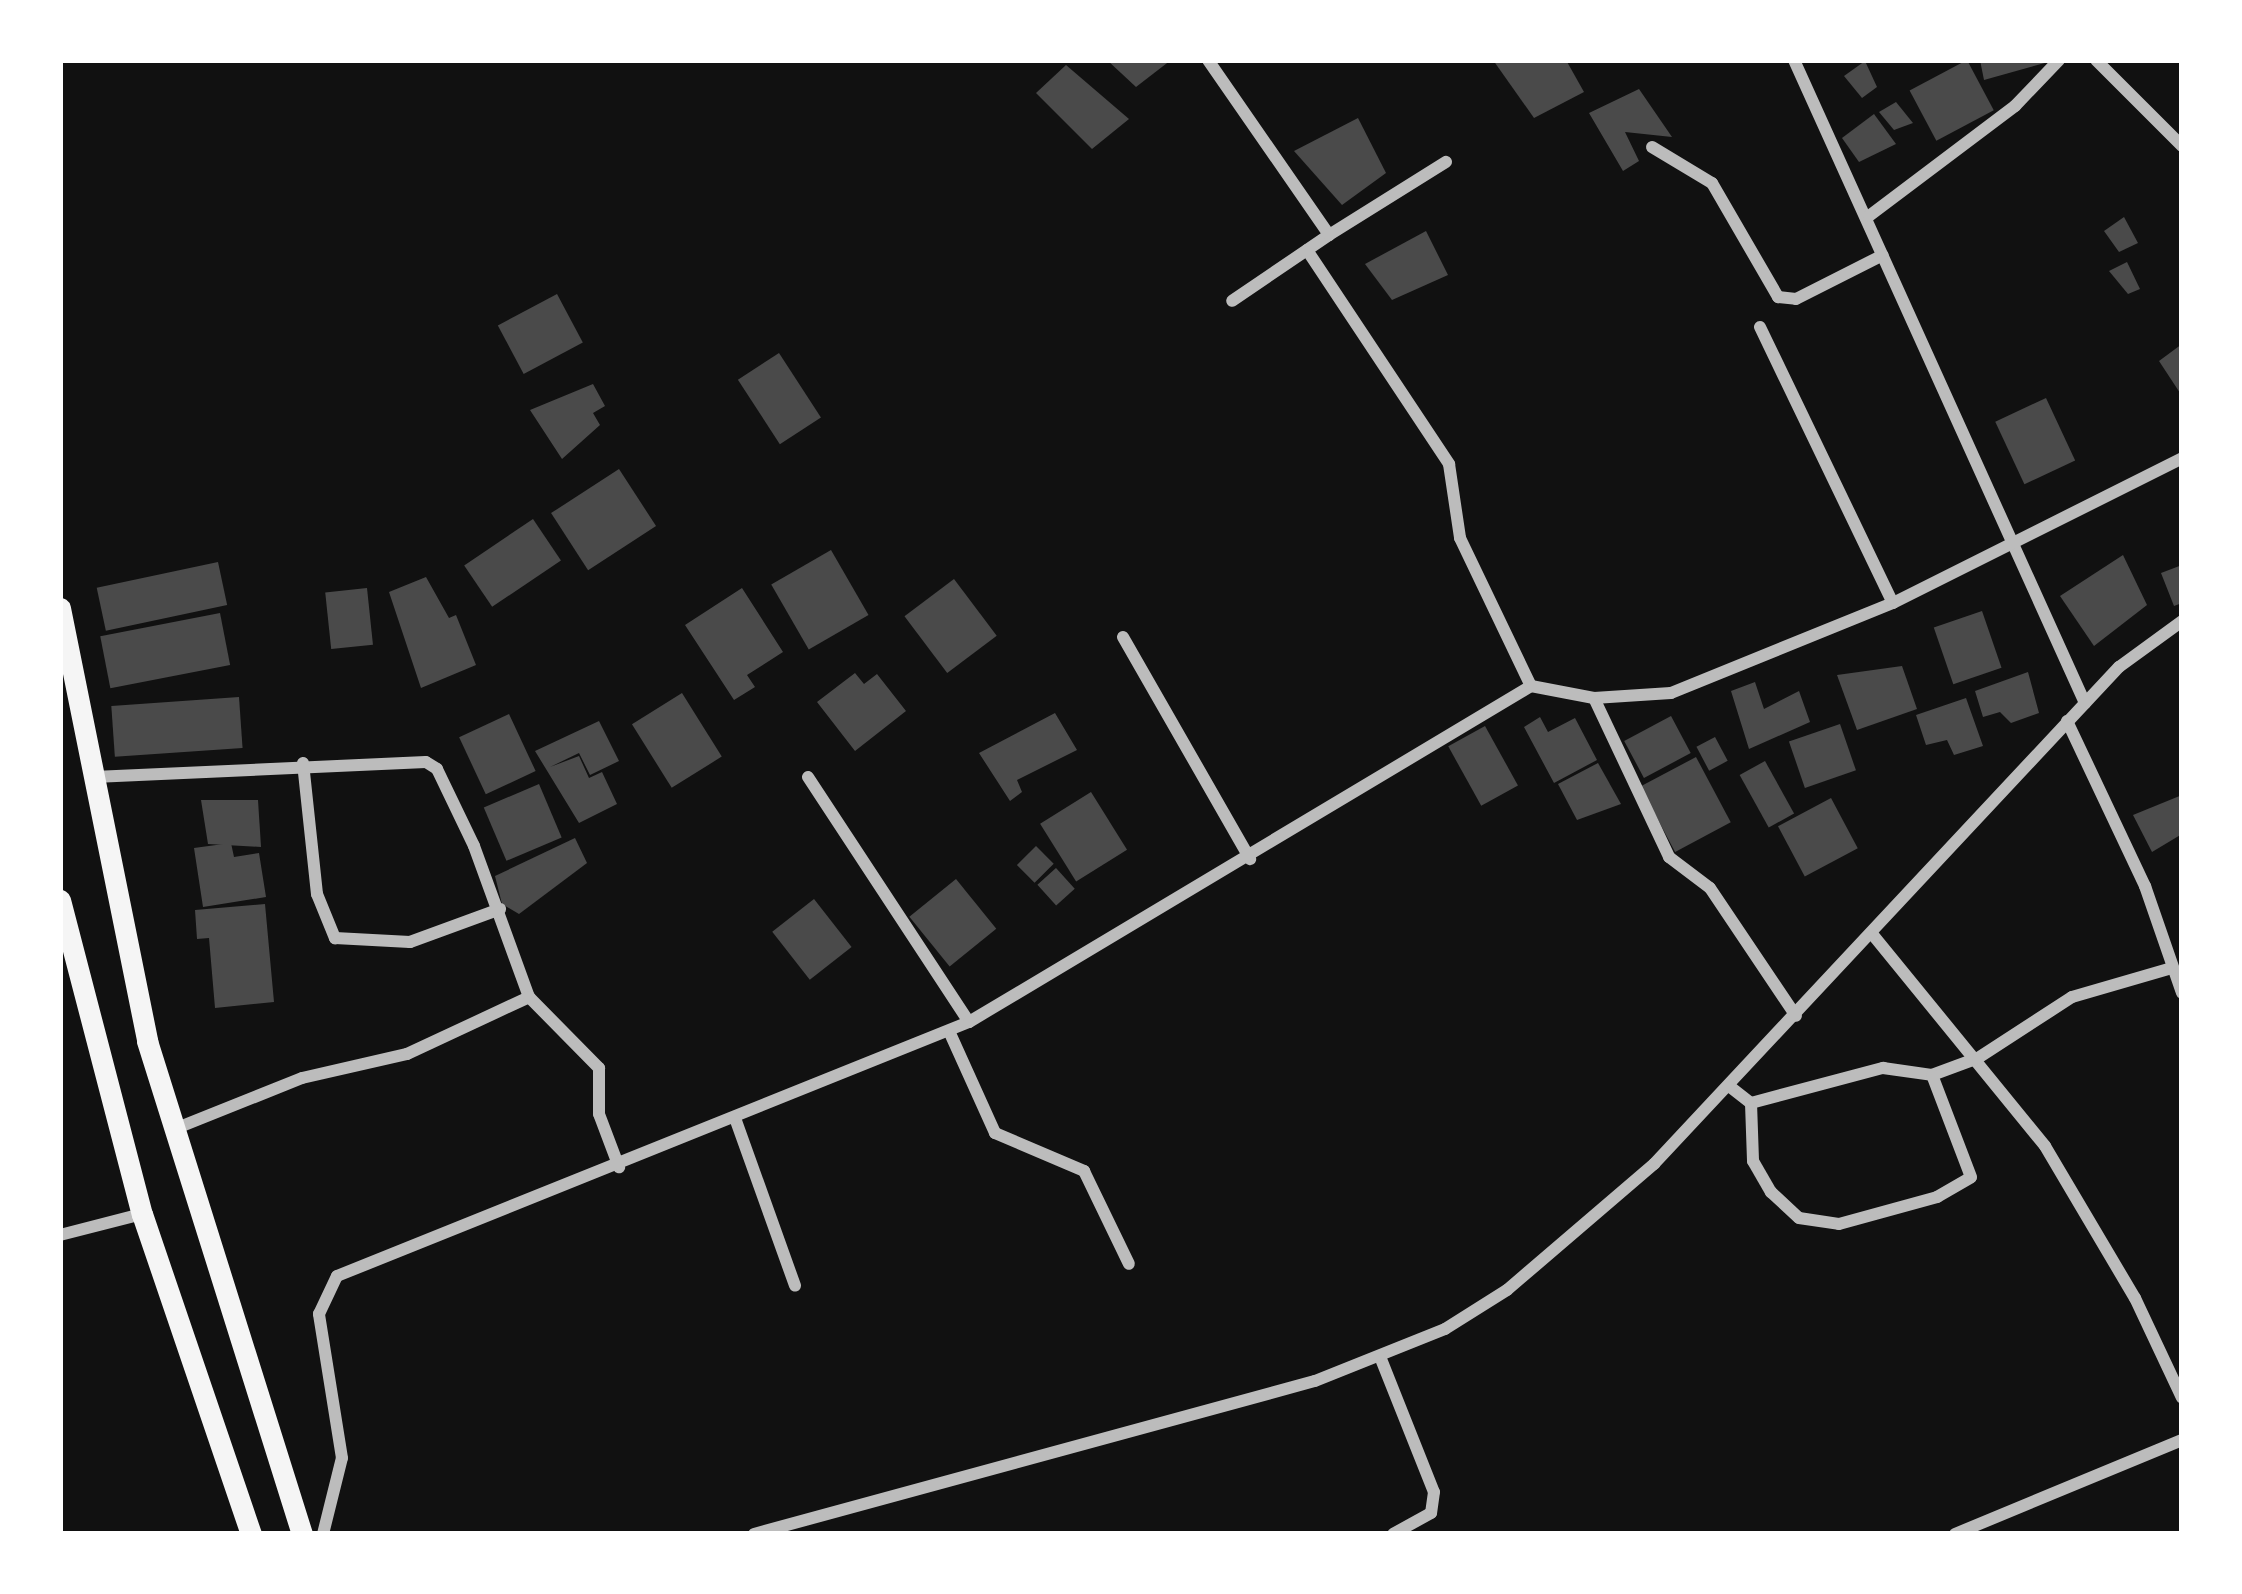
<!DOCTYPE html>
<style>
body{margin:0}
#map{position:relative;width:2242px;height:1594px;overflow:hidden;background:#111;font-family:Montserrat,sans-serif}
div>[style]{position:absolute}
.building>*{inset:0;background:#4a4a4a;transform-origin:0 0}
.minor>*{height:12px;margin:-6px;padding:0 6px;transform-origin:6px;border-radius:6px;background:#bcbcbc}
.primary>*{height:21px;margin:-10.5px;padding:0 10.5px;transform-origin:10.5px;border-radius:10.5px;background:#f5f5f5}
span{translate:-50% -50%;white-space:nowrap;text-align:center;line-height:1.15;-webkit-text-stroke:9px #fff;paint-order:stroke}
.frame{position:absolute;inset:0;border:63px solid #fff;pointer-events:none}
</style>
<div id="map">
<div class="building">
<div style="clip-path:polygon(1107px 60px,1171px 60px,1136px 87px)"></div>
<div style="clip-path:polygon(1493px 60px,1566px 60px,1584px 92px,1534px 118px)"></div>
<div style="left:1967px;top:60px;width:57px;height:65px;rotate:62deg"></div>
<div style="clip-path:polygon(1980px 60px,2052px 60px,2052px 61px,1984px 80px)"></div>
<div style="clip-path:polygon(1865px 61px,1877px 87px,1862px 98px,1844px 76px)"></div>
<div style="clip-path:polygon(1066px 65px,1129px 119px,1092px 149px,1036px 93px)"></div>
<div style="clip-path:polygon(1639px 89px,1672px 137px,1625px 132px,1639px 161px,1623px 171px,1589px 113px)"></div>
<div style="clip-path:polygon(1896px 102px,1913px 123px,1894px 130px,1879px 112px)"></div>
<div style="clip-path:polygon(1874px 114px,1896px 144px,1859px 162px,1842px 138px)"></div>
<div style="clip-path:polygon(1358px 118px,1386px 173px,1342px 205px,1294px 151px)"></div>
<div style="clip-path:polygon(2124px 217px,2138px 243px,2119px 252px,2104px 231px)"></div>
<div style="clip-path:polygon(1426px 231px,1448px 275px,1392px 300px,1365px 264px)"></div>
<div style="clip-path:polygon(2127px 262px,2140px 289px,2128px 294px,2109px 271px)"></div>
<div style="left:557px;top:294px;width:55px;height:67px;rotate:62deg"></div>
<div style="clip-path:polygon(2182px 344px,2182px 396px,2159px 361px)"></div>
<div style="left:779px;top:353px;width:77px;height:49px;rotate:57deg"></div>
<div style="clip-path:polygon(593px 384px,605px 406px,593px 413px,600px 425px,562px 459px,530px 410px)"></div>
<div style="left:2046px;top:398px;width:69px;height:56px;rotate:65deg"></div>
<div style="left:619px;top:469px;width:68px;height:81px;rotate:57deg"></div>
<div style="left:533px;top:519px;width:50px;height:83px;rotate:56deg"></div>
<div style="left:831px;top:550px;width:75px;height:69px;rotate:60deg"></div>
<div style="clip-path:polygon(2123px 555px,2147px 605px,2094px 646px,2060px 596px)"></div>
<div style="left:218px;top:562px;width:44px;height:124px;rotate:78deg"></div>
<div style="clip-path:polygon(2182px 565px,2182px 603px,2174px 606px,2161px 573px)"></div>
<div style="clip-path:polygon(426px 577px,449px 618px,456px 615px,476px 665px,421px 688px,389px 592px)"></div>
<div style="left:954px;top:579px;width:71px;height:62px;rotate:53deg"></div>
<div style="left:367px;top:588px;width:57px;height:42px;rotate:84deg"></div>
<div style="clip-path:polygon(742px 588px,783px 652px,747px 675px,755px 687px,734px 700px,685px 625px)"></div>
<div style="left:1982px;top:611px;width:60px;height:51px;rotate:71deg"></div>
<div style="left:220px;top:613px;width:53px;height:122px;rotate:79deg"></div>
<div style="clip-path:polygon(1902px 666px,1917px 709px,1857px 730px,1837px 675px)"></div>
<div style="clip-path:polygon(2028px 672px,2039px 713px,2011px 723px,2000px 712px,1983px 717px,1975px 691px)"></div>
<div style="clip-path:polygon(855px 673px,864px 684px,877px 674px,906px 711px,855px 751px,817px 702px)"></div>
<div style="clip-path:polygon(1755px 682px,1764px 709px,1799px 691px,1810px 722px,1749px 749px,1731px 691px)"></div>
<div style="left:682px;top:693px;width:75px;height:59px;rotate:58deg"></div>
<div style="left:239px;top:697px;width:51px;height:128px;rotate:86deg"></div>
<div style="clip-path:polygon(1966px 698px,1983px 746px,1954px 755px,1947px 740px,1926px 745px,1916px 715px)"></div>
<div style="clip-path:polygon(1055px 713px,1077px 750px,1017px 780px,1022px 792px,1010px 801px,979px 753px)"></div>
<div style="left:509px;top:714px;width:63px;height:55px;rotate:65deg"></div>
<div style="left:1671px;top:716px;width:42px;height:53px;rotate:62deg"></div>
<div style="clip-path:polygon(1540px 717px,1548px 732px,1575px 718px,1597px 760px,1554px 783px,1524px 727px)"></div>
<div style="clip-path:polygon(599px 721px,619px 761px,590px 775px,579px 753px,550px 767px,579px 756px,589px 778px,602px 772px,617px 804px,579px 823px,535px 751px)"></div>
<div style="left:1840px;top:724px;width:49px;height:54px;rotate:71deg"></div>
<div style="left:1485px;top:726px;width:68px;height:42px;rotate:61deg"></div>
<div style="left:1715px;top:737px;width:27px;height:21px;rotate:62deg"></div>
<div style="left:1696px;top:757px;width:74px;height:63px;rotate:62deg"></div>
<div style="left:1765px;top:761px;width:60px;height:29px;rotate:61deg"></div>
<div style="clip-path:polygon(1598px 763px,1621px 804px,1577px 820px,1558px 784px)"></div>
<div style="left:539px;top:784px;width:58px;height:60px;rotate:67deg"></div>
<div style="left:1091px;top:792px;width:68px;height:60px;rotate:58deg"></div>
<div style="clip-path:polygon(2182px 795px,2182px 834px,2152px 852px,2133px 815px)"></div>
<div style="left:1831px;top:798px;width:57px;height:60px;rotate:62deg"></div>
<div style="clip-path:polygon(201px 800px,258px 800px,261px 847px,208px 844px)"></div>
<div style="clip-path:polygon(575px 838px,587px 863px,519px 914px,502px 904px,495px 876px)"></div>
<div style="clip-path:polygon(231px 843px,234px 857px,259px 853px,266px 897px,203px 907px,194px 848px)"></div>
<div style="left:1036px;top:846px;width:25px;height:27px;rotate:45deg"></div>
<div style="left:1056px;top:868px;width:28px;height:25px;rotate:48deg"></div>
<div style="left:956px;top:879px;width:64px;height:60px;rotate:51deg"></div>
<div style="left:814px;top:899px;width:61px;height:53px;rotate:52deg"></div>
<div style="clip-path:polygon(265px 904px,274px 1002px,215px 1008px,209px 938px,197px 939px,195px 910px)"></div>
</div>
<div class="minor">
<div style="left:1208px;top:60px;width:213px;rotate:55.3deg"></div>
<div style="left:1329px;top:235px;width:117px;rotate:145.8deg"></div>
<div style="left:1794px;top:60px;width:706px;rotate:65.65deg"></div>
<div style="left:2096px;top:60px;width:122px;rotate:45deg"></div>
<div style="left:1652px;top:147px;width:70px;rotate:31deg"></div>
<div style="left:1712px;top:183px;width:132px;rotate:59.9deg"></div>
<div style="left:1778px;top:297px;width:18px;rotate:6deg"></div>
<div style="left:1796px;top:299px;width:97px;rotate:-26.8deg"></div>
<div style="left:1869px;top:216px;width:183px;rotate:-37deg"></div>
<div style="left:2015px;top:106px;width:64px;rotate:-46.3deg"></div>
<div style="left:1329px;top:235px;width:138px;rotate:-32deg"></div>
<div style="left:1307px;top:250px;width:257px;rotate:56.4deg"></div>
<div style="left:1449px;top:464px;width:75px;rotate:81.5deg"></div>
<div style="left:1460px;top:538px;width:164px;rotate:64.4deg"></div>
<div style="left:1760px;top:327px;width:306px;rotate:64.3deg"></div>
<div style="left:1123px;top:637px;width:256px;rotate:60.2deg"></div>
<div style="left:1594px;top:698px;width:176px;rotate:64.7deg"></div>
<div style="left:1669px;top:857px;width:51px;rotate:37.1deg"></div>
<div style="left:1710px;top:888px;width:154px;rotate:56.1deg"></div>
<div style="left:2067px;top:721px;width:183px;rotate:64.7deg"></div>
<div style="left:2145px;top:886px;width:113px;rotate:70.9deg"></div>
<div style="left:303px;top:763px;width:132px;rotate:83.9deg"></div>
<div style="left:317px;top:894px;width:48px;rotate:67.8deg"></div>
<div style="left:335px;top:938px;width:75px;rotate:3.1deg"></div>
<div style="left:410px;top:942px;width:96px;rotate:-20.1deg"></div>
<div style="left:94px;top:777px;width:332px;rotate:-2.6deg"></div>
<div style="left:426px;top:762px;width:13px;rotate:32deg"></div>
<div style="left:437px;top:769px;width:85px;rotate:64.3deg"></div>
<div style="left:474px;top:846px;width:161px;rotate:70deg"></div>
<div style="left:808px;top:777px;width:293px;rotate:56.7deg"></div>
<div style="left:1873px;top:935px;width:272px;rotate:50.8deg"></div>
<div style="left:2045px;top:1146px;width:177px;rotate:59.4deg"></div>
<div style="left:2135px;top:1298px;width:110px;rotate:64.8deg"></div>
<div style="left:949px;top:1031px;width:112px;rotate:65.7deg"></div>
<div style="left:995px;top:1133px;width:97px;rotate:23.1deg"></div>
<div style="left:1084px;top:1171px;width:103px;rotate:64.2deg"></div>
<div style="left:1729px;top:1086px;width:28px;rotate:38deg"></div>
<div style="left:1751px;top:1103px;width:137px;rotate:-14.9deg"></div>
<div style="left:1883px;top:1068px;width:49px;rotate:8.1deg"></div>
<div style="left:1932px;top:1075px;width:49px;rotate:-20.3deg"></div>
<div style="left:1978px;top:1058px;width:112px;rotate:-33deg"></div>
<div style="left:2072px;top:997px;width:104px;rotate:-16.2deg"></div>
<div style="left:1751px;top:1103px;width:58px;rotate:88deg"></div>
<div style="left:1753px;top:1161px;width:36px;rotate:60deg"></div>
<div style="left:1771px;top:1192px;width:38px;rotate:43deg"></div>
<div style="left:1799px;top:1218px;width:40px;rotate:8.5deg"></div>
<div style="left:1839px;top:1224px;width:102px;rotate:-15.4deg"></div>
<div style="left:1937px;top:1197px;width:39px;rotate:-30deg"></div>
<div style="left:1971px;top:1177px;width:109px;rotate:-110.9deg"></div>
<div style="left:735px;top:1118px;width:178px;rotate:70.3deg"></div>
<div style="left:172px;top:1130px;width:140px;rotate:-21.8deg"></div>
<div style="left:302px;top:1078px;width:108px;rotate:-12.9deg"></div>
<div style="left:407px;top:1054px;width:135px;rotate:-25deg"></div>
<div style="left:529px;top:997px;width:100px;rotate:45.4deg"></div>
<div style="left:599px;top:1068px;width:46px;rotate:90deg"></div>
<div style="left:599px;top:1114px;width:57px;rotate:69.3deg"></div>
<div style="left:60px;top:1235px;width:85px;rotate:-14.4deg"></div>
<div style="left:1381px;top:1359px;width:143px;rotate:68.3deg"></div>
<div style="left:1434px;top:1492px;width:21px;rotate:98deg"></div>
<div style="left:1431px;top:1513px;width:43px;rotate:151.1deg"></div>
<div style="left:323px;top:1534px;width:78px;rotate:-76deg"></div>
<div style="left:342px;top:1458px;width:146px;rotate:-99.1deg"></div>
<div style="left:319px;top:1314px;width:42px;rotate:-64.7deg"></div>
<div style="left:337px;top:1276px;width:681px;rotate:-21.9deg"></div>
<div style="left:969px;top:1022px;width:655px;rotate:-30.87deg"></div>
<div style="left:1531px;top:686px;width:64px;rotate:10.8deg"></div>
<div style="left:1594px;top:698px;width:77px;rotate:-3.7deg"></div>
<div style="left:1671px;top:693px;width:240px;rotate:-22.1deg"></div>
<div style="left:1893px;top:603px;width:323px;rotate:-26.6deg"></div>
<div style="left:754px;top:1534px;width:581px;rotate:-15.26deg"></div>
<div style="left:1315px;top:1381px;width:140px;rotate:-21.8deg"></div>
<div style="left:1445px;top:1329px;width:73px;rotate:-32.2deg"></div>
<div style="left:1507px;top:1290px;width:194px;rotate:-40.6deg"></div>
<div style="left:1654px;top:1164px;width:681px;rotate:-46.91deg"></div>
<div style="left:2119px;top:667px;width:78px;rotate:-36.1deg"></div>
<div style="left:1955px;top:1534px;width:246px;rotate:-22.5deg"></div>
</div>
<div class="primary">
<div style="left:60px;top:608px;width:442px;rotate:78.6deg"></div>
<div style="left:147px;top:1041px;width:517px;rotate:72.55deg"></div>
<div style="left:60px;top:900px;width:325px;rotate:75.4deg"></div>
<div style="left:142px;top:1214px;width:338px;rotate:71.2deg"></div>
</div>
<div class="frame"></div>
</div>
